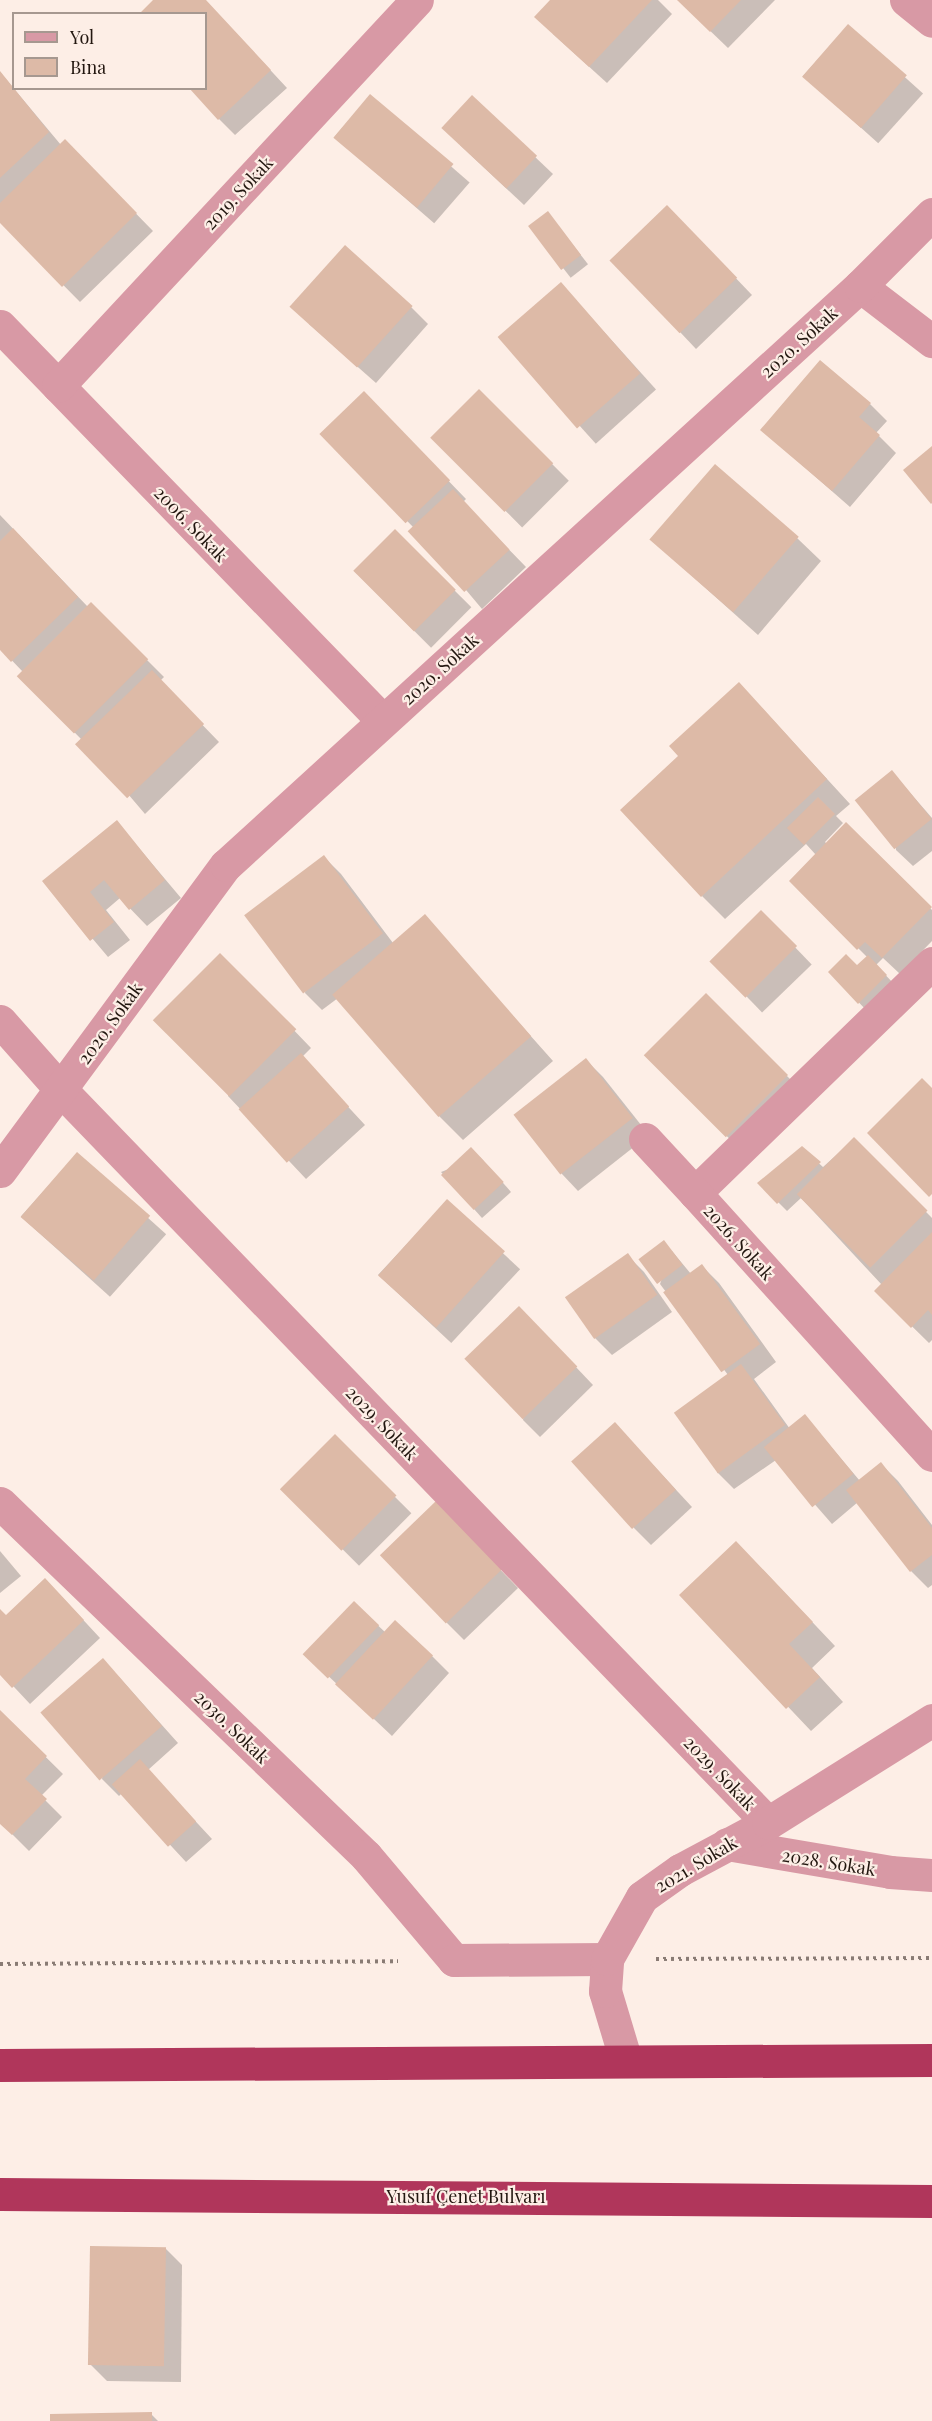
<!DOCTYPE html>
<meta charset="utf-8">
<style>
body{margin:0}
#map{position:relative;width:932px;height:2421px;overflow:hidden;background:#fdeee6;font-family:"Playfair Display",serif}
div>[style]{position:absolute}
.shadow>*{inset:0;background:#0003;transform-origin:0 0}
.building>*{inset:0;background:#ddbaa7;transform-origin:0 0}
.path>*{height:4px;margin-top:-2px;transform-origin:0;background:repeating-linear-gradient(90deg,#897b74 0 3px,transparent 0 7.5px)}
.minor>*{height:33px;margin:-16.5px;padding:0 16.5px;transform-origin:16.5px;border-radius:16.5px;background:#d899a5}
.trunk>*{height:33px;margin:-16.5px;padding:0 16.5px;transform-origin:16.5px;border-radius:16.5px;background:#b0365b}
span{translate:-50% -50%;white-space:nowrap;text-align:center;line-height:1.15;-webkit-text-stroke:4.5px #fdeee6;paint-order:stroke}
.street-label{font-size:18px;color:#231710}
.legend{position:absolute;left:12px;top:12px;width:195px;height:78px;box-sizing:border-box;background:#fdeee6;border:2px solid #a69890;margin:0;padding:8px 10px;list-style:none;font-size:18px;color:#231710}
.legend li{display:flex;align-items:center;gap:12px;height:30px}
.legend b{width:30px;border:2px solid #a69890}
</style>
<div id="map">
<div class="shadow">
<div style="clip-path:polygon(155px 0,205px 0,287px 88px,235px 135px,219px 119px,206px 88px,206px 14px)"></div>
<div style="clip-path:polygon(552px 0,658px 0,672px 14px,607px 83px,553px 34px)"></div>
<div style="clip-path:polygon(678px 0,775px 0,728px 48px)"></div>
<div style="left:848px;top:26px;width:101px;height:67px;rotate:42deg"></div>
<div style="clip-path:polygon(0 72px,61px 145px,65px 141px,153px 231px,80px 302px,0 221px)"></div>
<div style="left:370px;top:96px;width:132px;height:54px;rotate:41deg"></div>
<div style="clip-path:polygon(472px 97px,553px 174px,524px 205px,460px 145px)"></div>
<div style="left:548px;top:213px;width:65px;height:22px;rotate:52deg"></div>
<div style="clip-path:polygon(684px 224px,752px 295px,696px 349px,680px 332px)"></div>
<div style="left:561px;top:284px;width:142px;height:81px;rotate:48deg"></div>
<div style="clip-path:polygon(411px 307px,428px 324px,376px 383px,309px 324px)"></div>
<div style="left:479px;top:391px;width:127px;height:66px;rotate:45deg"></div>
<div style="clip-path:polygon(870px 404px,887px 421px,876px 433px,896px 453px,850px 507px,762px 430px)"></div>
<div style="clip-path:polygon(380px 410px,466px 499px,463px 502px,526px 567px,482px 609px,414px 528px,322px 434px)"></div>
<div style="clip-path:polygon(0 515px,88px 607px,91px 604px,164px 677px,160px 681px,219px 742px,145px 814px,82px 740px,19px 676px,23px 672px,0 648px)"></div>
<div style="left:395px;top:531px;width:108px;height:57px;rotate:45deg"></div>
<div style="clip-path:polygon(797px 538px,821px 561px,758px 635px,652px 540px)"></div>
<div style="clip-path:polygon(762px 708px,850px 804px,836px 816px,843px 823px,825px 842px,827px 844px,846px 824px,932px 910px,932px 941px,900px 974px,883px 958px,876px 965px,895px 985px,867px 1011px,830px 972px,857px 967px,867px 957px,791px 881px,816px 855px,806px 844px,725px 919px,702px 896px)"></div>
<div style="clip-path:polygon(892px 772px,932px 818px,932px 851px,913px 866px,896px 850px)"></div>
<div style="clip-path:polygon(117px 822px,181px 898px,147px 926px,120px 898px,106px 910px,130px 940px,108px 957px,44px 881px)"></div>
<div style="clip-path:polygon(324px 857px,341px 874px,393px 943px,424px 916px,553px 1061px,463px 1140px,439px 1116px,338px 998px,322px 1010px,305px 993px)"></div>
<div style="left:761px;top:912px;width:73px;height:69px;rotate:46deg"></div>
<div style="clip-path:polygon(237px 971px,311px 1048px,302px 1057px,365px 1125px,306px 1179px,228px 1096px)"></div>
<div style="left:706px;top:995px;width:139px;height:85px;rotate:45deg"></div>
<div style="clip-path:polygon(586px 1060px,603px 1077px,649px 1135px,578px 1191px,562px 1174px,516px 1116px)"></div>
<div style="clip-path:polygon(854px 1139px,932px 1218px,932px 1340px,929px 1343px,876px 1291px,882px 1285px,801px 1198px,787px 1211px,760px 1184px,802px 1148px,823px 1167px)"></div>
<div style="left:77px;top:1154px;width:120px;height:84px;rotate:42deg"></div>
<div style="clip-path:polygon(480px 1157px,511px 1192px,482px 1218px,441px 1172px)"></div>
<div style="left:447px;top:1201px;width:100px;height:101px;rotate:43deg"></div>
<div style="clip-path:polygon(672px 1251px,691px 1274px,702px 1266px,719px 1283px,776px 1362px,754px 1379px,790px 1429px,805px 1416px,860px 1481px,881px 1464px,898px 1481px,932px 1525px,932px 1585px,928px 1588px,911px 1571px,858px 1502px,832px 1524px,776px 1460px,734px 1489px,717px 1472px,728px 1375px,660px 1284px)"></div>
<div style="clip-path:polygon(627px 1255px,644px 1272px,672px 1312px,612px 1355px,595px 1338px,567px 1298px)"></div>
<div style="clip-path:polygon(536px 1325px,593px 1385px,540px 1437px,523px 1420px)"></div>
<div style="clip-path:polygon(615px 1424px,692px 1507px,651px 1545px,634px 1528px)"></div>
<div style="left:335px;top:1437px;width:108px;height:74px;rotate:45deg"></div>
<div style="clip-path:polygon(453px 1520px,518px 1588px,464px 1640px,447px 1623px)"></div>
<div style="clip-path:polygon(0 1551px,21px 1576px,0 1593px)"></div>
<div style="clip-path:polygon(760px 1567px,835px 1646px,812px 1668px,843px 1702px,811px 1731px,682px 1595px)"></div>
<div style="clip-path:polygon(62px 1597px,100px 1638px,30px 1704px,0 1672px,0 1610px,6px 1617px)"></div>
<div style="clip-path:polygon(354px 1603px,386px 1633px,432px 1656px,449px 1673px,392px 1736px,306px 1655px)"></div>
<div style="clip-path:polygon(119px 1677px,178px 1743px,148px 1770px,212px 1839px,186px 1862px,122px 1793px,119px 1796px,102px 1779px)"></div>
<div style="clip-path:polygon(0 1712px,63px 1774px,41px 1796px,62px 1817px,29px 1851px,0 1822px)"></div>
<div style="clip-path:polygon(165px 2248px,182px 2265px,181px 2382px,107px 2381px,90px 2364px)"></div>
<div style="clip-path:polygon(151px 2414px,158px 2421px,51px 2421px)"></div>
</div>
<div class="building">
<div style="clip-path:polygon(153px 0,206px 0,271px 70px,218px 120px,189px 88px,206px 88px,206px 14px,139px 14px)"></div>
<div style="clip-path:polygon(550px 0,652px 0,589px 67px,534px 17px)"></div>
<div style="clip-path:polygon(677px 0,741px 0,710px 32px)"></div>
<div style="left:848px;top:24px;width:78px;height:70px;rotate:41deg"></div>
<div style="clip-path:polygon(0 71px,49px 132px,0 178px)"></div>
<div style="left:370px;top:94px;width:109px;height:57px;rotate:40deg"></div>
<div style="left:472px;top:95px;width:89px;height:45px;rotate:43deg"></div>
<div style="clip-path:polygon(65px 139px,137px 213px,62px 287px,0 223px,0 203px)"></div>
<div style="left:667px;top:205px;width:101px;height:80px;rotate:46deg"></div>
<div style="left:548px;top:211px;width:55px;height:25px;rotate:53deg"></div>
<div style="left:345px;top:245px;width:91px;height:83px;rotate:42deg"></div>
<div style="left:561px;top:282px;width:121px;height:84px;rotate:49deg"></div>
<div style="clip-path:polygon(820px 360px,871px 403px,859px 417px,880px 435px,832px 491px,760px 430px)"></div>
<div style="left:479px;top:389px;width:105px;height:69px;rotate:45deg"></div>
<div style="left:364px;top:391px;width:124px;height:62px;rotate:46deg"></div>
<div style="clip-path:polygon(932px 446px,932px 503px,931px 504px,903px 470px)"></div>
<div style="left:715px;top:464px;width:111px;height:100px;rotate:41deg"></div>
<div style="left:453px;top:489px;width:83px;height:62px;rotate:47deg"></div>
<div style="clip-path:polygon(13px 528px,78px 597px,11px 662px,0 650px,0 541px)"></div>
<div style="left:395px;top:529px;width:86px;height:59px;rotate:45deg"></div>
<div style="left:91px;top:602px;width:81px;height:105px;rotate:45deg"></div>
<div style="left:152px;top:670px;width:75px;height:107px;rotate:46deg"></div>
<div style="clip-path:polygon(739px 682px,827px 779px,701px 897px,620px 810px,678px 756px,669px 746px)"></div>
<div style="left:892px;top:770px;width:63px;height:48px;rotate:51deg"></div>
<div style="left:818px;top:797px;width:24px;height:44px;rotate:45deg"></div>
<div style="clip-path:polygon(117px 820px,165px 880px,129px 910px,104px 880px,90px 892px,114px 922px,90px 941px,42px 881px)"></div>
<div style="clip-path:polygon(846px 822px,932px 907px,882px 958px,865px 942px,857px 950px,789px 881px)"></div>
<div style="left:324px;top:855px;width:98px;height:100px;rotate:53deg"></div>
<div style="left:761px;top:910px;width:51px;height:73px;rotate:45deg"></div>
<div style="left:425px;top:914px;width:162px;height:123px;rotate:49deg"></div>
<div style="left:220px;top:953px;width:108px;height:95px;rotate:45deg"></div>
<div style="clip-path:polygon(846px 954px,857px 965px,868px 955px,887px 975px,858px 1004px,828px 972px)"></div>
<div style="left:706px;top:993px;width:116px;height:88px;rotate:45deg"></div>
<div style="left:301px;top:1053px;width:72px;height:84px;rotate:48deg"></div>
<div style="left:586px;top:1058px;width:76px;height:92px;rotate:52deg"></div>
<div style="clip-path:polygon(922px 1078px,932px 1088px,932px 1194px,929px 1197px,867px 1133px)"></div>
<div style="left:854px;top:1137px;width:104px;height:81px;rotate:45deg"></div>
<div style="clip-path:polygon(802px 1146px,821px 1162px,777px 1204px,757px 1183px)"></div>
<div style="left:471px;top:1147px;width:48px;height:41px;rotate:47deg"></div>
<div style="left:77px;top:1152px;width:97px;height:86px;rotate:41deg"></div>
<div style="left:447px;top:1199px;width:78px;height:103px;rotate:42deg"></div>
<div style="clip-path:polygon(932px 1232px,932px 1315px,928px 1310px,911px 1328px,874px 1291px)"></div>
<div style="left:664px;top:1240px;width:31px;height:32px;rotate:53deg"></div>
<div style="left:628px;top:1253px;width:51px;height:77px;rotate:55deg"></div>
<div style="left:702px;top:1264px;width:99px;height:48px;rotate:54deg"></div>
<div style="left:519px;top:1306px;width:84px;height:76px;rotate:46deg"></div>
<div style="left:741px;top:1364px;width:75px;height:83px;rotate:54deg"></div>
<div style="left:805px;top:1414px;width:77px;height:53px;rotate:51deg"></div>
<div style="left:615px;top:1422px;width:91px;height:59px;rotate:48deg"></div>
<div style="left:335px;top:1434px;width:87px;height:78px;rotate:45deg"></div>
<div style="clip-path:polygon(881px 1462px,932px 1528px,932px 1555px,910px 1572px,846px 1490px)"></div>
<div style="left:436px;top:1501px;width:95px;height:78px;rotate:46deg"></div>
<div style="clip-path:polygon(736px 1541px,813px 1622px,789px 1644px,820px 1677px,786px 1709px,679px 1595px)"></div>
<div style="clip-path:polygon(45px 1578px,84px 1620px,12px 1688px,0 1675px,0 1609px,6px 1615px)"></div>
<div style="left:354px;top:1601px;width:35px;height:74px;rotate:44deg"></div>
<div style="left:395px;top:1620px;width:52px;height:88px;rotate:43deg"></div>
<div style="left:103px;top:1658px;width:90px;height:83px;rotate:49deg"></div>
<div style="clip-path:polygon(0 1710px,47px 1756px,25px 1779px,47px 1799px,12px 1835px,0 1824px)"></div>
<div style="left:140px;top:1759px;width:84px;height:38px;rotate:48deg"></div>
<div style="left:90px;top:2246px;width:76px;height:119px;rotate:1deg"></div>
<div style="clip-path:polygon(152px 2412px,152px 2421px,50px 2421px,50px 2414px)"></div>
</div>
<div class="path">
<div style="left:656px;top:1959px;width:276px;rotate:-0.2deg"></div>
<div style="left:0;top:1964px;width:398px;rotate:-0.4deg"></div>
</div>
<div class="minor">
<div style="left:906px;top:0;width:33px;rotate:39deg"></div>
<div style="left:860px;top:286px;width:91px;rotate:37.4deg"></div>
<div style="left:0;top:326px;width:550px;rotate:45.88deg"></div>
<div style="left:58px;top:386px;width:527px;rotate:-47.08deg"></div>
<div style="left:932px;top:963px;width:330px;rotate:135.9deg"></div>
<div style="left:695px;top:1193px;width:353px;rotate:47.9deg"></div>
<div style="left:0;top:1021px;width:92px;rotate:48.5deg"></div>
<div style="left:61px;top:1090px;width:1018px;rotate:46.03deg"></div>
<div style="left:645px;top:1139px;width:74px;rotate:47.2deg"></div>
<div style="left:0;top:1171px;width:380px;rotate:-53.6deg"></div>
<div style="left:226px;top:865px;width:859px;rotate:-42.4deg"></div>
<div style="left:860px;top:286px;width:102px;rotate:-45deg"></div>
<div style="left:0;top:1503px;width:508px;rotate:43.96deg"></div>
<div style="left:366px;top:1856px;width:136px;rotate:49.8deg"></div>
<div style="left:454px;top:1960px;width:153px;rotate:-0.4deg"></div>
<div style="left:727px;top:1844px;width:165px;rotate:9.7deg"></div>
<div style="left:890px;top:1872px;width:42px;rotate:4.1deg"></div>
<div style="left:626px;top:2061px;width:73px;rotate:-106.7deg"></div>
<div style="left:605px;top:1991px;width:32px;rotate:-86deg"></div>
<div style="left:607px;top:1959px;width:71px;rotate:-60.6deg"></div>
<div style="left:642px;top:1897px;width:47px;rotate:-35.4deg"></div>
<div style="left:680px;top:1870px;width:100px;rotate:-28.1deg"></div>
<div style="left:768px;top:1823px;width:194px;rotate:-32.1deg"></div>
</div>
<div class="trunk">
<div style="left:0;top:2065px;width:932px;rotate:-0.31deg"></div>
<div style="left:0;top:2194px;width:932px;rotate:0.43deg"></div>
</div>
<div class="street-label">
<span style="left:238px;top:193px;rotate:-47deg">2019. Sokak</span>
<span style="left:799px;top:342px;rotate:-42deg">2020. Sokak</span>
<span style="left:191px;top:524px;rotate:46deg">2006. Sokak</span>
<span style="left:440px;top:669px;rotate:-42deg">2020. Sokak</span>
<span style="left:110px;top:1023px;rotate:-54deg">2020. Sokak</span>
<span style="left:739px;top:1242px;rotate:48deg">2026. Sokak</span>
<span style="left:382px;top:1423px;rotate:46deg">2029. Sokak</span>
<span style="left:232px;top:1727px;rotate:44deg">2030. Sokak</span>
<span style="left:720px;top:1773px;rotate:46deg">2029. Sokak</span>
<span style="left:829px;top:1862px;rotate:9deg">2028. Sokak</span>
<span style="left:696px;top:1864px;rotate:-31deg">2021. Sokak</span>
<span style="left:466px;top:2196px">Yusuf Çenet Bulvarı</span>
</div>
<ul class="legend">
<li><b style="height:8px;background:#d899a5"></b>Yol</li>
<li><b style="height:16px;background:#ddbaa7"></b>Bina</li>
</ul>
</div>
